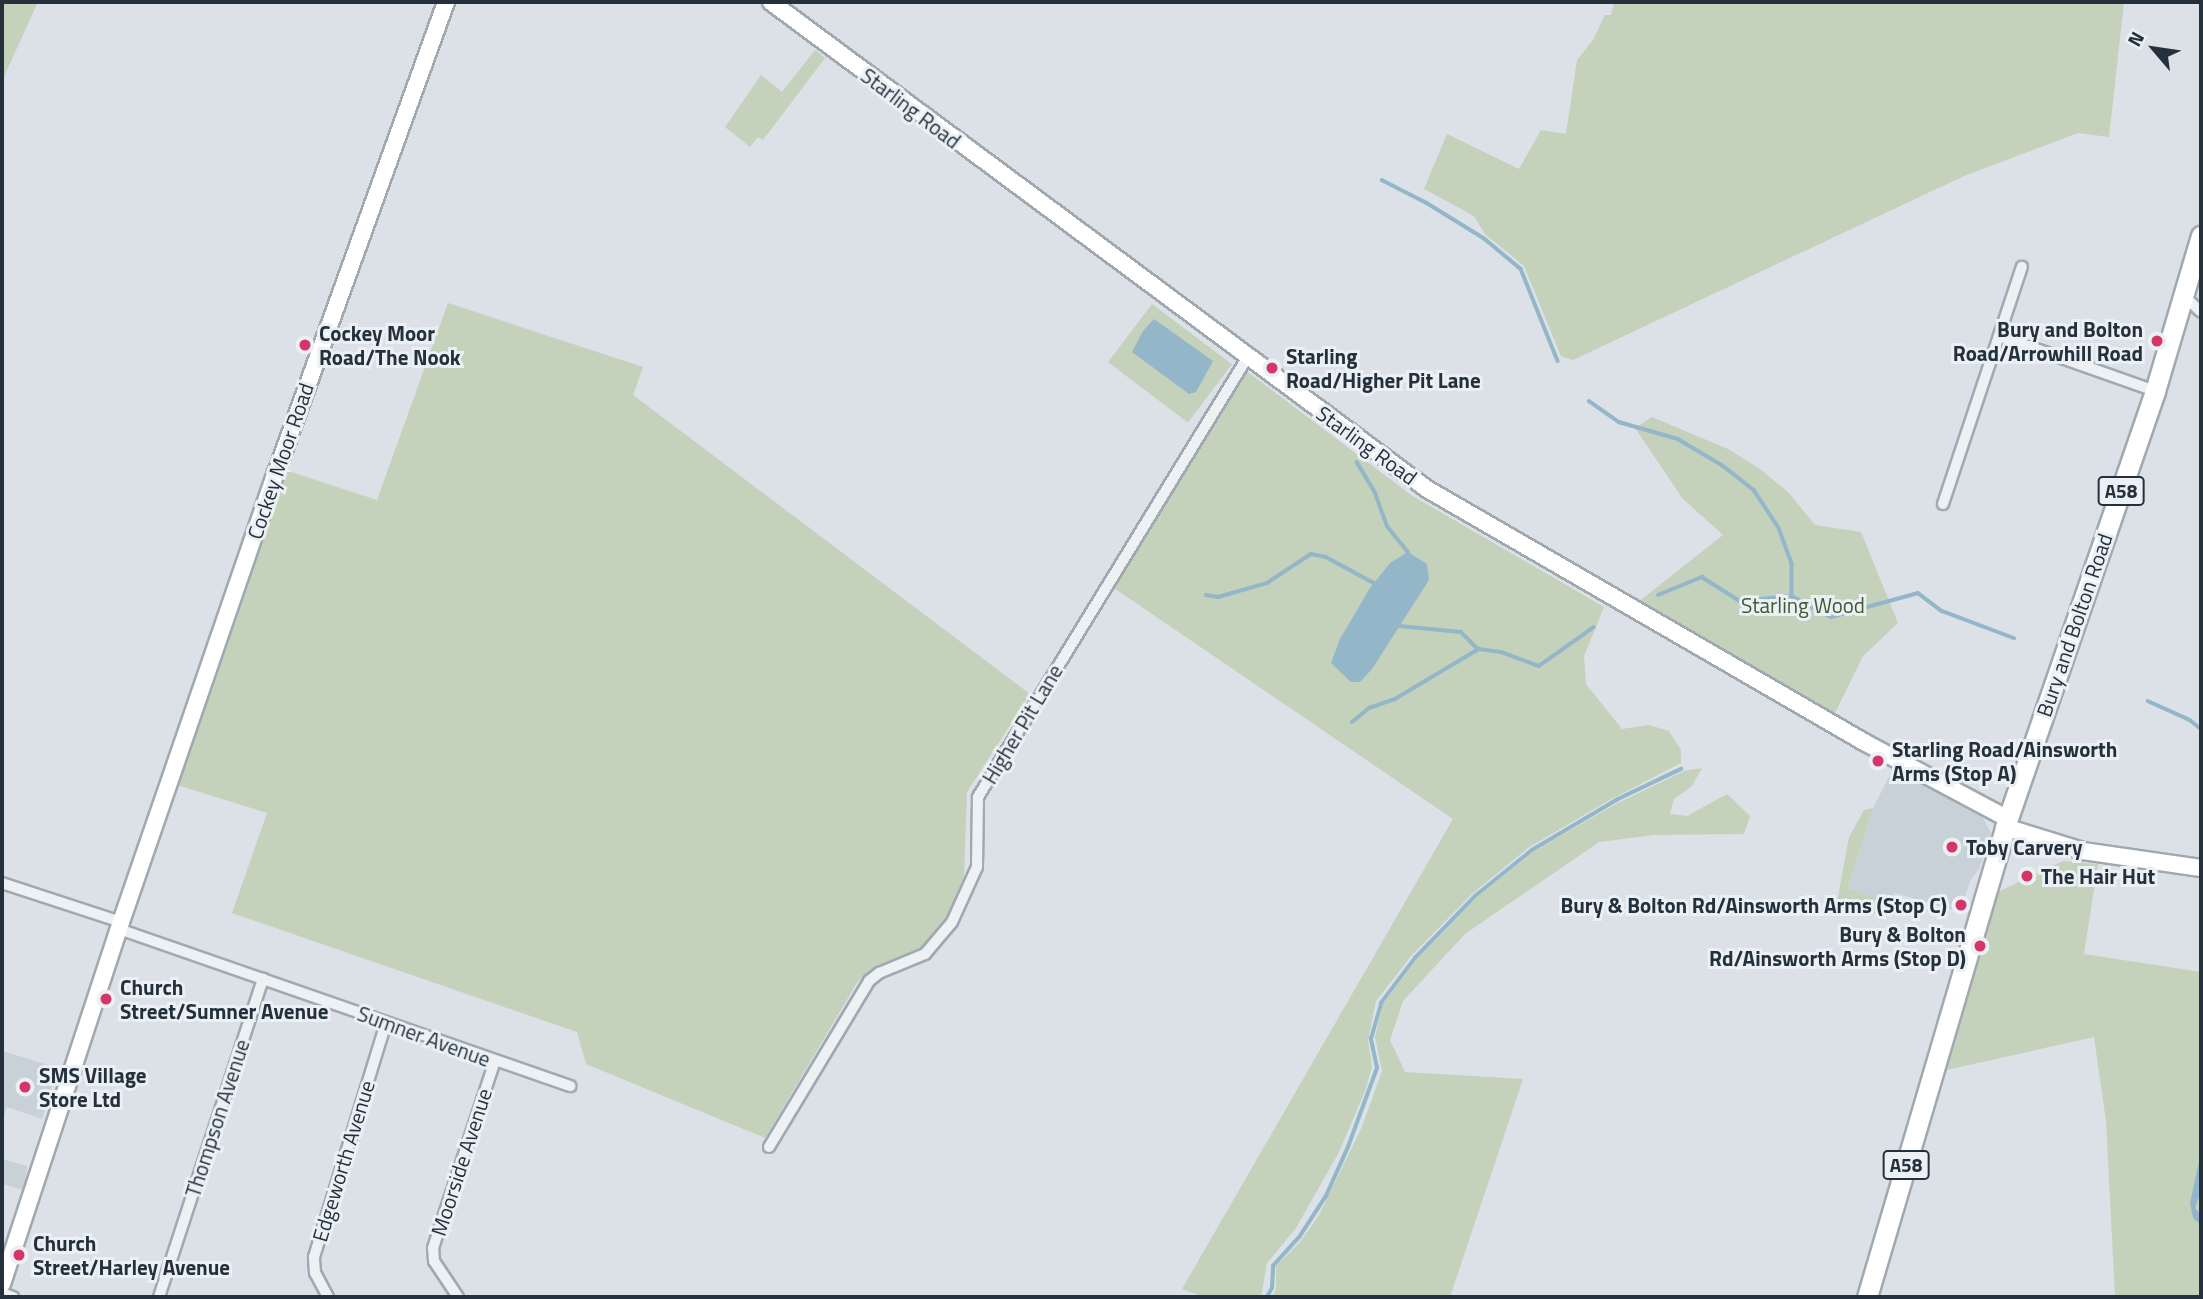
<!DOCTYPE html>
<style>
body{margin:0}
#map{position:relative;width:2203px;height:1299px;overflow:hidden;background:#dbe1e6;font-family:"Titillium Web",sans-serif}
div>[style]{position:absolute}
.built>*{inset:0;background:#c8d0d8}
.green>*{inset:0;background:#c4d1bb;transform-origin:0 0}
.water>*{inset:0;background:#93b6c9}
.stream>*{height:3.5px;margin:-1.75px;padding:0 1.75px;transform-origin:1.75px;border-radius:1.75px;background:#93b6c9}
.roads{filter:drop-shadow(2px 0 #a0a9b0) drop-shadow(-2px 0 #a0a9b0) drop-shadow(0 2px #a0a9b0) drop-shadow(0 -2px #a0a9b0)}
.minor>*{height:10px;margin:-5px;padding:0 5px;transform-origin:5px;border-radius:5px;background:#edf1f4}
.secondary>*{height:16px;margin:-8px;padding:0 8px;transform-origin:8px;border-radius:8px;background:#fff}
.trunk>*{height:19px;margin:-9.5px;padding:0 9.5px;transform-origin:9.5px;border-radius:9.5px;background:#fff}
.dots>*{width:19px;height:19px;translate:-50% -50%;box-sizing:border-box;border:4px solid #eaf0f4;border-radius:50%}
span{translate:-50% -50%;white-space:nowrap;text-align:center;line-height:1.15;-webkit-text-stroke:6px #eaf0f4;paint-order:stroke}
.shield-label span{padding:2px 5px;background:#eaf0f4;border:2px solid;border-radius:5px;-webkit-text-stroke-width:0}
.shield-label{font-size:19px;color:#24313d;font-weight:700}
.street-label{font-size:21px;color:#24313d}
.poi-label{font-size:21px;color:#24313d;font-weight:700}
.right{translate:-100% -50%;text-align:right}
.left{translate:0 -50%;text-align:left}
.park-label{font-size:21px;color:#3f5931}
.frame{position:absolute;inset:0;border:4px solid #24313d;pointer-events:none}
.north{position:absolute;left:2119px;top:14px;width:70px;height:70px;-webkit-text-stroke:5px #eaf0f4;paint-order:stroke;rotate:299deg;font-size:19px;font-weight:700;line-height:28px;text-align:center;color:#24313d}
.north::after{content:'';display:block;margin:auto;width:24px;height:32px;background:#24313d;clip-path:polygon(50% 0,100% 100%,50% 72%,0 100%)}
</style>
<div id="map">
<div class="built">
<div style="clip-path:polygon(1893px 769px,1983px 818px,1991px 833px,1979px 869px,1970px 881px,1960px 912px,1895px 893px,1892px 903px,1848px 890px,1873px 808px)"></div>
<div style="clip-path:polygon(2px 1051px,58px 1068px,42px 1119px,7px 1107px,2px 1121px)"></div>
<div style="clip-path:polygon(2px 1159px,27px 1166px,24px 1190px,2px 1184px)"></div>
</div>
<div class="green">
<div style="clip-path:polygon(2px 2px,38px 2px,2px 81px)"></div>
<div style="clip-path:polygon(1614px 2px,2124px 2px,2109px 137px,2078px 133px,1964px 176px,1573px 360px,1561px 356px,1524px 266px,1485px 234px,1474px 216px,1424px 189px,1447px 134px,1519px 169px,1541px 130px,1566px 134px,1577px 60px,1593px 40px,1605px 15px,1611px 15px)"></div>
<div style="clip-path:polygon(815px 50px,825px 58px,763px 140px,758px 137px,750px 147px,725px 127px,761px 75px,782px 92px)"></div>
<div style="clip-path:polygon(448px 303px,643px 367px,633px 395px,1030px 694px,967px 792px,964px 876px,950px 912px,922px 949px,874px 967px,858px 981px,765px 1138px,586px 1064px,577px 1032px,232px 913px,267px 813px,177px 785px,285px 470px,377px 500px)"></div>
<div style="left:1152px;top:304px;width:100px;height:73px;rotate:37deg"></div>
<div style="clip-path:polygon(1245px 370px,1411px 495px,1604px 607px,1584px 656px,1586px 684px,1622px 729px,1649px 725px,1669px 731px,1681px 750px,1681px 763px,1606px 802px,1528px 848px,1472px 894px,1412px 955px,1376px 1001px,1368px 1040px,1372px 1067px,1365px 1091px,1339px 1152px,1296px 1228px,1267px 1263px,1261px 1297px,1204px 1297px,1182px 1289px,1453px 819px,1111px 586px)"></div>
<div style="clip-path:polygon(1652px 417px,1728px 449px,1760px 469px,1789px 493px,1815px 525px,1861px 532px,1898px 623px,1863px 656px,1834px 715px,1637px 603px,1723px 535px,1683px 499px,1635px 428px)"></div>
<div style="clip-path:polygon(1702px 768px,1692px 786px,1674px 799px,1670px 814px,1687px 816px,1727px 794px,1750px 816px,1744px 834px,1654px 835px,1599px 842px,1465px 934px,1403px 1001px,1390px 1040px,1405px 1072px,1523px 1079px,1450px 1297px,1272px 1297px,1276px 1289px,1276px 1266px,1300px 1242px,1319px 1215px,1362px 1127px,1382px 1071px,1375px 1037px,1383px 1004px,1418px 958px,1477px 897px,1533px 852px,1614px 805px,1684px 771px)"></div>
<div style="clip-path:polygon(1873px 808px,1848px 889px,1892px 903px,1887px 917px,1837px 902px,1849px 837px,1864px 810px)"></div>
<div style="clip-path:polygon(2063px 861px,2098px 864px,2084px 954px,2201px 972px,2201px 1295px,2196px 1297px,2115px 1297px,2106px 1121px,2094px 1037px,1946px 1070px,1996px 893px)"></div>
</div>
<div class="water">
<div style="clip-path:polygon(1154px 319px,1213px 361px,1196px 392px,1189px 394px,1132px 352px,1143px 331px)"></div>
<div style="clip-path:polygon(1408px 552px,1427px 564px,1429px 580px,1372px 669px,1360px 682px,1351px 682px,1331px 663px,1340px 639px,1370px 588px,1390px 563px)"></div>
<div style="clip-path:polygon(2201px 1152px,2201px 1191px,2195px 1208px,2201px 1215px,2201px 1225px,2193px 1218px,2190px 1203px)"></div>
</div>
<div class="stream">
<div style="left:1382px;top:180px;width:51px;rotate:27.1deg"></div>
<div style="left:1427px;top:203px;width:68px;rotate:31.8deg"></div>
<div style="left:1485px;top:239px;width:47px;rotate:39.8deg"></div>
<div style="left:1521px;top:269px;width:99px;rotate:68.1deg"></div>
<div style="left:1589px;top:401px;width:37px;rotate:35deg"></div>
<div style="left:1619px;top:422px;width:61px;rotate:16.1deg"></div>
<div style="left:1678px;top:439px;width:51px;rotate:30.6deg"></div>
<div style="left:1722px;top:465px;width:41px;rotate:38deg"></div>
<div style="left:1754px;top:490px;width:45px;rotate:56.7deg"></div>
<div style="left:1779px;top:528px;width:37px;rotate:70deg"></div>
<div style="left:1792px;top:563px;width:33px;rotate:90deg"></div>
<div style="left:1357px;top:462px;width:35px;rotate:59deg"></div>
<div style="left:1375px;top:492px;width:37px;rotate:70deg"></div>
<div style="left:1388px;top:527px;width:32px;rotate:51deg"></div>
<div style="left:1206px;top:595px;width:12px;rotate:9deg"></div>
<div style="left:1218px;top:597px;width:51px;rotate:-15.9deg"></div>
<div style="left:1267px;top:583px;width:53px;rotate:-33.4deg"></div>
<div style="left:1311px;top:554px;width:15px;rotate:11deg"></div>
<div style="left:1326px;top:557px;width:55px;rotate:28.4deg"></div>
<div style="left:1658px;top:595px;width:48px;rotate:-22.2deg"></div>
<div style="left:1702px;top:577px;width:45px;rotate:32.3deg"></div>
<div style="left:1740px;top:601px;width:52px;rotate:-5.5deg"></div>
<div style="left:1792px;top:596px;width:44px;rotate:28.3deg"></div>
<div style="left:1831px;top:617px;width:90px;rotate:-15.4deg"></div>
<div style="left:1918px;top:593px;width:30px;rotate:37deg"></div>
<div style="left:1942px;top:611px;width:77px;rotate:20.6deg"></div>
<div style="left:1399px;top:626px;width:62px;rotate:5.5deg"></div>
<div style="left:1461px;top:632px;width:24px;rotate:45deg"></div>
<div style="left:2148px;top:701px;width:46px;rotate:24.3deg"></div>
<div style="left:2190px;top:720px;width:14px;rotate:39deg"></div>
<div style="left:1352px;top:722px;width:22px;rotate:-39deg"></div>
<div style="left:1369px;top:708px;width:28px;rotate:-19deg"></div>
<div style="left:1395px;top:699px;width:98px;rotate:-30.8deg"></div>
<div style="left:1479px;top:649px;width:22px;rotate:8deg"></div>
<div style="left:1501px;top:652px;width:40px;rotate:20.2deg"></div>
<div style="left:1539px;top:666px;width:67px;rotate:-35.3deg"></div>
<div style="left:1267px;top:1297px;width:10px;rotate:-61deg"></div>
<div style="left:1272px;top:1288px;width:22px;rotate:-87deg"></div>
<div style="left:1273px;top:1266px;width:40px;rotate:-48deg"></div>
<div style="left:1300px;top:1236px;width:48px;rotate:-57deg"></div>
<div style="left:1326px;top:1196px;width:54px;rotate:-65.8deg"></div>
<div style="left:1348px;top:1147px;width:84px;rotate:-69.8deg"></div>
<div style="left:1377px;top:1068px;width:30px;rotate:-102deg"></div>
<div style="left:1371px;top:1039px;width:37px;rotate:-74deg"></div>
<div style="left:1381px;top:1003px;width:56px;rotate:-52.9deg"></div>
<div style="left:1415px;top:958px;width:86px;rotate:-45.9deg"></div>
<div style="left:1475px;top:896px;width:73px;rotate:-38.9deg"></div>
<div style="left:1532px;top:850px;width:100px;rotate:-30.7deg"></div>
<div style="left:1618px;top:799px;width:70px;rotate:-25.5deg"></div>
</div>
<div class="roads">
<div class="minor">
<div style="left:2184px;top:296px;width:23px;rotate:43deg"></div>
<div style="left:1999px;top:336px;width:165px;rotate:19.4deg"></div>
<div style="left:1943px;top:504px;width:250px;rotate:-71.6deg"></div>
<div style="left:2px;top:883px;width:125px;rotate:18.1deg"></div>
<div style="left:119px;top:929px;width:478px;rotate:19.2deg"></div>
<div style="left:769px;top:1147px;width:194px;rotate:-58.9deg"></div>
<div style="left:869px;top:981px;width:13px;rotate:-39deg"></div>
<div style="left:879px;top:973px;width:50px;rotate:-22.4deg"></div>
<div style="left:925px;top:954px;width:42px;rotate:-49.8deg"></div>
<div style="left:952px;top:922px;width:60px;rotate:-65.6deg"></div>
<div style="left:977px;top:867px;width:70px;rotate:-89.2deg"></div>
<div style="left:978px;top:797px;width:515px;rotate:-58.5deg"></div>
<div style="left:2px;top:1293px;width:12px;rotate:20deg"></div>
<div style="left:159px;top:1297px;width:335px;rotate:-71.9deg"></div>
<div style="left:328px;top:1297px;width:27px;rotate:-118deg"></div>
<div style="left:315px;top:1273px;width:16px;rotate:-94deg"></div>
<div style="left:314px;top:1257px;width:245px;rotate:-72.9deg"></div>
<div style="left:458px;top:1297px;width:43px;rotate:-123.7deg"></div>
<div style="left:434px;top:1261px;width:13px;rotate:-94deg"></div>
<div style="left:433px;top:1248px;width:197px;rotate:-71.7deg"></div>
</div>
<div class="secondary">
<div style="left:771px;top:2px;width:817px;rotate:36.59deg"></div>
<div style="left:1427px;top:489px;width:505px;rotate:30.07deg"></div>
<div style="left:1864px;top:742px;width:163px;rotate:28.1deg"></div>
<div style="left:2005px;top:827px;width:82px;rotate:17.1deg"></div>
<div style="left:2083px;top:851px;width:119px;rotate:8.2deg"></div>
<div style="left:2px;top:1284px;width:381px;rotate:-71.8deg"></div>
<div style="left:121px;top:922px;width:475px;rotate:-71deg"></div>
<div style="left:276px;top:473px;width:501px;rotate:-70.15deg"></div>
</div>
<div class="trunk">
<div style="left:1867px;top:1297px;width:490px;rotate:-73.6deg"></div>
<div style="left:2005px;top:827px;width:461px;rotate:-71deg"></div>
<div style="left:2155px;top:391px;width:162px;rotate:-73.5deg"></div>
</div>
</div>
<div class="dots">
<div style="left:2157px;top:341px;background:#d53667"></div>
<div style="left:305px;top:345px;background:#d53667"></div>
<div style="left:1272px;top:368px;background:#d53667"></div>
<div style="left:1878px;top:761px;background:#d53667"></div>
<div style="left:1952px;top:847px;background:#d53667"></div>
<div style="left:2027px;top:876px;background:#d53667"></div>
<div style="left:1961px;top:905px;background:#d53667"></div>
<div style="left:1980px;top:946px;background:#d53667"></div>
<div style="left:106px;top:999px;background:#d53667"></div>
<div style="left:25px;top:1087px;background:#d53667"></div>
<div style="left:19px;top:1255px;background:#d53667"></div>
</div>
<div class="shield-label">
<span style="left:2121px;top:491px">A58</span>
<span style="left:1906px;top:1165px">A58</span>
</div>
<div class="street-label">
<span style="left:911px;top:108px;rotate:37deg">Starling Road</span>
<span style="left:1367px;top:445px;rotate:36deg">Starling Road</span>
<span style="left:280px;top:461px;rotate:-71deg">Cockey Moor Road</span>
<span style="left:2074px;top:625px;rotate:-71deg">Bury and Bolton Road</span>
<span style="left:1022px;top:724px;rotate:-59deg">Higher Pit Lane</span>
<span style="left:424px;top:1036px;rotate:20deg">Sumner Avenue</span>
<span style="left:217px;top:1118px;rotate:-72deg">Thompson Avenue</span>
<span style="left:343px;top:1161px;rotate:-73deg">Edgeworth Avenue</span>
<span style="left:461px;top:1162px;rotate:-72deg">Moorside Avenue</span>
</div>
<div class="poi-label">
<span class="right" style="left:2143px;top:341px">Bury and Bolton<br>Road/Arrowhill Road</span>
<span class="left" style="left:319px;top:345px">Cockey Moor<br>Road/The Nook</span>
<span class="left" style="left:1286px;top:368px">Starling<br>Road/Higher Pit Lane</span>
<span class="left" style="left:1892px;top:761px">Starling Road/Ainsworth<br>Arms (Stop A)</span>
<span class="left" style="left:1966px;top:847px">Toby Carvery</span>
<span class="left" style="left:2041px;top:876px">The Hair Hut</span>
<span class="right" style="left:1947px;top:905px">Bury &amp; Bolton Rd/Ainsworth Arms (Stop C)</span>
<span class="right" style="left:1966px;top:946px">Bury &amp; Bolton<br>Rd/Ainsworth Arms (Stop D)</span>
<span class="left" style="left:120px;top:999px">Church<br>Street/Sumner Avenue</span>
<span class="left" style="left:39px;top:1087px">SMS Village<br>Store Ltd</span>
<span class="left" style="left:33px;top:1255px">Church<br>Street/Harley Avenue</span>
</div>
<div class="park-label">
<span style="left:1803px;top:605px">Starling Wood</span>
</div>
<div class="frame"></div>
<div class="north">N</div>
</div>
